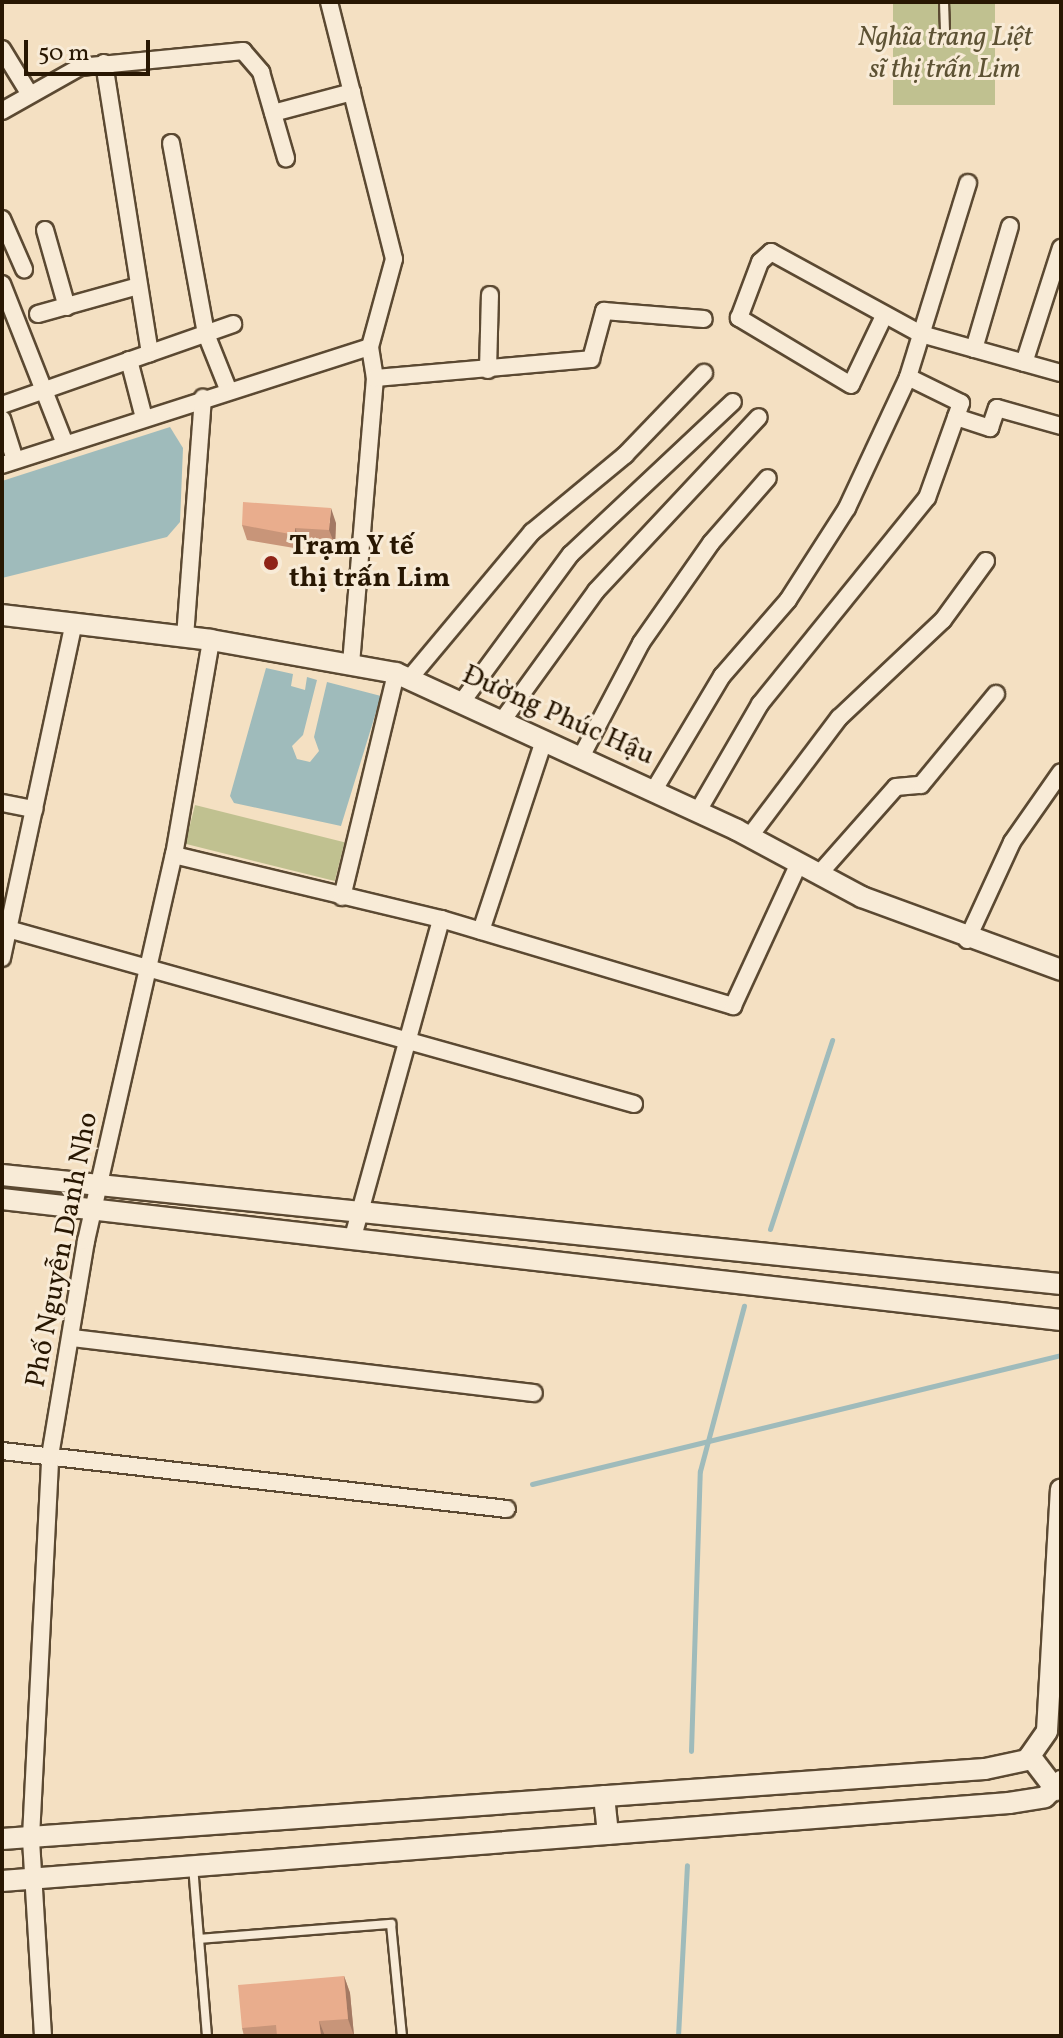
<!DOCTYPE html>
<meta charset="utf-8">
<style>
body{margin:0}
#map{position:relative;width:1063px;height:2038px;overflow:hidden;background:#f4e0c2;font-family:Vollkorn,serif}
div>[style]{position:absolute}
.green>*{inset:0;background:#c0c190;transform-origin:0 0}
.water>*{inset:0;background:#9fbbbb}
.stream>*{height:5px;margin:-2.5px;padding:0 2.5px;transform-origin:2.5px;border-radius:2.5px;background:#9fbbbb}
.roads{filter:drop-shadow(2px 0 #5b4932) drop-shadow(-2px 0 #5b4932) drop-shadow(0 2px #5b4932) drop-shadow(0 -2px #5b4932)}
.service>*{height:8px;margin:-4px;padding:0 4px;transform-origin:4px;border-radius:4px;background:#f8ebd7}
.minor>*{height:16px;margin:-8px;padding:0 8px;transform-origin:8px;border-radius:8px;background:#f8ebd7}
.tertiary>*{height:20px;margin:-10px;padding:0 10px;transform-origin:10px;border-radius:10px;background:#f8ebd7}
.wall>*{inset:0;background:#c89579}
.shaded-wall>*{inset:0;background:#a37963}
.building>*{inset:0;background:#e9ad8d}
.dots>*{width:22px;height:22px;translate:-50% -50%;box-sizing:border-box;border:4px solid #f8ebd7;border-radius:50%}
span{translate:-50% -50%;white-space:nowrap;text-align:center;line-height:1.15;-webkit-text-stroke:6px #f8ebd7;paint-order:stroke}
.park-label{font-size:28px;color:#5d5234;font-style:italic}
.poi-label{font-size:28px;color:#281702;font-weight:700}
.left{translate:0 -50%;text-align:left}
.street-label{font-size:28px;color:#281702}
.frame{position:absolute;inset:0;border:4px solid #281702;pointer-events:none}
.scale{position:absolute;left:24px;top:40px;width:126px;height:36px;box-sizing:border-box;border:4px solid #281702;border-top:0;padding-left:10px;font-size:24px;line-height:28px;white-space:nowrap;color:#281702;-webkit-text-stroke:6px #f8ebd7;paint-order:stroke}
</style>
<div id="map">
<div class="green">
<div style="left:893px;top:2px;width:102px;height:103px"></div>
<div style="left:195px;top:805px;width:154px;height:40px;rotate:14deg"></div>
</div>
<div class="water">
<div style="clip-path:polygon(170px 427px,183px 448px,180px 522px,167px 537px,2px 578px,2px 481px)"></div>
<div style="clip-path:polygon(266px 668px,293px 674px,291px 686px,305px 690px,307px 677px,317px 680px,303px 735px,292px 746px,297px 759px,310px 762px,319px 751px,314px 737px,327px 682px,381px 696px,341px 826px,234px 803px,230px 796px)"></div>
</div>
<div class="stream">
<div style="left:770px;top:1229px;width:199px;rotate:-71.8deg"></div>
<div style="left:532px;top:1484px;width:545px;rotate:-13.7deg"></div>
<div style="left:691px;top:1751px;width:280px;rotate:-88.2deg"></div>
<div style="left:700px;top:1471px;width:171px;rotate:-75.1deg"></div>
<div style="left:678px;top:2036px;width:171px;rotate:-87deg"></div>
</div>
<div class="roads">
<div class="service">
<div style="left:944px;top:2px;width:37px;rotate:88deg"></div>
<div style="left:193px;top:1866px;width:171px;rotate:85.3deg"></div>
<div style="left:199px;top:1939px;width:193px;rotate:-4.5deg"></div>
<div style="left:391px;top:1924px;width:113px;rotate:84.4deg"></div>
</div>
<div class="minor">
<div style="left:329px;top:2px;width:265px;rotate:75.8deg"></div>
<div style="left:394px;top:259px;width:91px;rotate:105.3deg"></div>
<div style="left:370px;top:347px;width:31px;rotate:81deg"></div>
<div style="left:375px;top:378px;width:287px;rotate:94.8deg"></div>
<div style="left:2px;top:49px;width:52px;rotate:58.5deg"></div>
<div style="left:104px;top:63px;width:294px;rotate:81deg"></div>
<div style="left:2px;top:111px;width:90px;rotate:-29.4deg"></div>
<div style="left:80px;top:67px;width:164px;rotate:-5.6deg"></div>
<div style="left:243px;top:51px;width:28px;rotate:49deg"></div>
<div style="left:261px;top:72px;width:90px;rotate:73.8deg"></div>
<div style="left:273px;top:113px;width:82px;rotate:-14.9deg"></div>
<div style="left:171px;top:143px;width:194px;rotate:79.6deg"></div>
<div style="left:206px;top:334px;width:59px;rotate:68.2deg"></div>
<div style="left:2px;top:219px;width:55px;rotate:66.3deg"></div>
<div style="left:45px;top:230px;width:80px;rotate:74.1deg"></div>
<div style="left:2px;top:284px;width:172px;rotate:68.5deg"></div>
<div style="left:38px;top:314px;width:101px;rotate:-15.6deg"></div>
<div style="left:884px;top:316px;width:76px;rotate:115.6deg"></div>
<div style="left:851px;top:385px;width:131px;rotate:-149.1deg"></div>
<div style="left:739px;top:318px;width:60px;rotate:-69.4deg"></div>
<div style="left:760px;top:262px;width:15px;rotate:-42deg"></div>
<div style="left:771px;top:252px;width:171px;rotate:28.7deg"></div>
<div style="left:921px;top:334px;width:145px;rotate:15.6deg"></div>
<div style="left:974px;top:349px;width:128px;rotate:-73.7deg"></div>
<div style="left:129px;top:360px;width:60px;rotate:75.5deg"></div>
<div style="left:1024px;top:363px;width:121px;rotate:-72.2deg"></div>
<div style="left:488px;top:370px;width:75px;rotate:-88.5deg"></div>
<div style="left:375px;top:378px;width:217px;rotate:-5deg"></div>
<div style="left:591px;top:359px;width:50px;rotate:-74.8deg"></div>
<div style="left:604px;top:311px;width:100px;rotate:4.6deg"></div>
<div style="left:2px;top:405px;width:245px;rotate:-19.3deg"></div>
<div style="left:956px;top:417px;width:36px;rotate:18deg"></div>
<div style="left:990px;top:428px;width:21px;rotate:-71deg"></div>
<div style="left:997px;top:408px;width:66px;rotate:15.7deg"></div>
<div style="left:2px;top:419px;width:43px;rotate:72.4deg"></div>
<div style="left:2px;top:465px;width:386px;rotate:-17.8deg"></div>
<div style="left:185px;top:637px;width:240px;rotate:-85.7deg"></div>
<div style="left:409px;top:679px;width:192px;rotate:-50.1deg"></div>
<div style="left:532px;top:532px;width:121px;rotate:-39.6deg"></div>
<div style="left:625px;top:455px;width:114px;rotate:-46.1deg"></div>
<div style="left:461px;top:703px;width:185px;rotate:-53.6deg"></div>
<div style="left:571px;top:554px;width:222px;rotate:-43.2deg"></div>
<div style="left:502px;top:721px;width:160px;rotate:-54.1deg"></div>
<div style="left:596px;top:591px;width:238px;rotate:-46.9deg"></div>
<div style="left:581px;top:757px;width:129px;rotate:-62.2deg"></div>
<div style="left:641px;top:643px;width:122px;rotate:-55deg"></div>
<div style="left:711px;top:543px;width:86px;rotate:-48.8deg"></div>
<div style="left:654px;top:790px;width:133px;rotate:-59.2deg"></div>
<div style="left:722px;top:676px;width:101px;rotate:-49deg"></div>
<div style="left:788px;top:600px;width:109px;rotate:-57.3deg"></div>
<div style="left:847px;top:508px;width:145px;rotate:-65deg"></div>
<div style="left:908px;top:377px;width:203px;rotate:-72.8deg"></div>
<div style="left:2px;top:803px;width:33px;rotate:11deg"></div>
<div style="left:698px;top:811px;width:124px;rotate:-59.9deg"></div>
<div style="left:760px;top:704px;width:265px;rotate:-51deg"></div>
<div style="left:927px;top:498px;width:101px;rotate:-70.3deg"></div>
<div style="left:961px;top:403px;width:59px;rotate:-153.9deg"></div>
<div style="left:750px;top:836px;width:148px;rotate:-53deg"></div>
<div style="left:839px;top:718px;width:143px;rotate:-43.3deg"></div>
<div style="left:943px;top:620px;width:73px;rotate:-53.9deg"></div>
<div style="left:174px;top:855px;width:275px;rotate:13.5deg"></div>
<div style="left:441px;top:919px;width:305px;rotate:16.6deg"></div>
<div style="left:733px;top:1006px;width:157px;rotate:-65.2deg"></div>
<div style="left:819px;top:874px;width:116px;rotate:-48.5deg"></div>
<div style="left:896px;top:787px;width:25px;rotate:-5deg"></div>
<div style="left:921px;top:785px;width:118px;rotate:-50.5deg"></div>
<div style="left:342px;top:897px;width:230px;rotate:-76.4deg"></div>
<div style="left:8px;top:929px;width:650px;rotate:15.62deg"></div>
<div style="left:481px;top:931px;width:200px;rotate:-71.7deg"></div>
<div style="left:967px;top:940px;width:108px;rotate:-65.3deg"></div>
<div style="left:1012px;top:842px;width:85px;rotate:-55deg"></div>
<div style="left:2px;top:958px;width:340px;rotate:-77.9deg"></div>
<div style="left:353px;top:1237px;width:330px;rotate:-74.5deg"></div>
<div style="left:72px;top:1338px;width:465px;rotate:6.8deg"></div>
<div style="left:2px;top:1451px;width:508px;rotate:6.55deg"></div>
<div style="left:43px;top:2036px;width:199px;rotate:-93.5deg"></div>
<div style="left:31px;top:1837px;width:381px;rotate:-87.1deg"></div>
<div style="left:50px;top:1456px;width:218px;rotate:-80.5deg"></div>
<div style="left:86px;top:1241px;width:396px;rotate:-77.2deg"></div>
<div style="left:174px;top:855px;width:218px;rotate:-80.2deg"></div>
</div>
<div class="tertiary">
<div style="left:2px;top:615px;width:210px;rotate:6.8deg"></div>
<div style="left:211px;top:640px;width:188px;rotate:10.1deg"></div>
<div style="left:396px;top:673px;width:375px;rotate:24.7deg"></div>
<div style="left:737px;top:830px;width:142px;rotate:28.2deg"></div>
<div style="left:862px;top:897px;width:212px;rotate:20.1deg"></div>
<div style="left:2px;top:1175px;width:1065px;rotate:5.88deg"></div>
<div style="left:2px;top:1199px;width:1066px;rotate:6.52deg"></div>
<div style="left:1030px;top:1756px;width:43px;rotate:52.6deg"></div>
<div style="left:604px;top:1796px;width:38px;rotate:84deg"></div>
<div style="left:2px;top:1839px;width:985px;rotate:-4.07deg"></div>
<div style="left:985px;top:1769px;width:43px;rotate:-12.1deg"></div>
<div style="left:1027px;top:1760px;width:35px;rotate:-55deg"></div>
<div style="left:1047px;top:1731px;width:242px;rotate:-86.7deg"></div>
<div style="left:2px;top:1881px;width:1010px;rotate:-4.43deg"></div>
<div style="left:1009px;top:1803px;width:36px;rotate:-9deg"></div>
<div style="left:1045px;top:1797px;width:23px;rotate:-45deg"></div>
</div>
</div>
<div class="wall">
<div style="clip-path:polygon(336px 523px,335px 545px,301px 543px,300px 549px,247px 540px,242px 525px)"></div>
<div style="clip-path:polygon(344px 1976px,350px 1993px,354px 2036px,244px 2036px,242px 2028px)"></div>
</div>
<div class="shaded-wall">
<div style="clip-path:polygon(331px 508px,336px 523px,335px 545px,329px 530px)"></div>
<div style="clip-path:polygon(295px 528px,301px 543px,300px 549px,295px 535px)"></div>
<div style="clip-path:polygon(344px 1976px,350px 1993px,354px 2036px,348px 2019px)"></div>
<div style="clip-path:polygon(319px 2021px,325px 2036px,321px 2036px)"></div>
</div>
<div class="building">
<div style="clip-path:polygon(243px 502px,331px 508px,329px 530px,295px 528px,295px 535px,242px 525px)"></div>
<div style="clip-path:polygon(344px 1976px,348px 2019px,319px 2021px,321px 2036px,277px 2036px,276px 2025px,242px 2028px,238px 1985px)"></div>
</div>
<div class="dots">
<div style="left:271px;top:563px;background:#8f2418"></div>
</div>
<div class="park-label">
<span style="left:945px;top:54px">Nghĩa trang Liệt<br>sĩ thị trấn Lim</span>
</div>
<div class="poi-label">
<span class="left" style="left:289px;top:563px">Trạm Y tế<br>thị trấn Lim</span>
</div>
<div class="street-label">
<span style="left:558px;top:716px;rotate:24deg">Đường Phúc Hậu</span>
<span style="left:63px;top:1250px;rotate:-79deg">Phố Nguyễn Danh Nho</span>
</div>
<div class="frame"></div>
<div class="scale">50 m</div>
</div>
